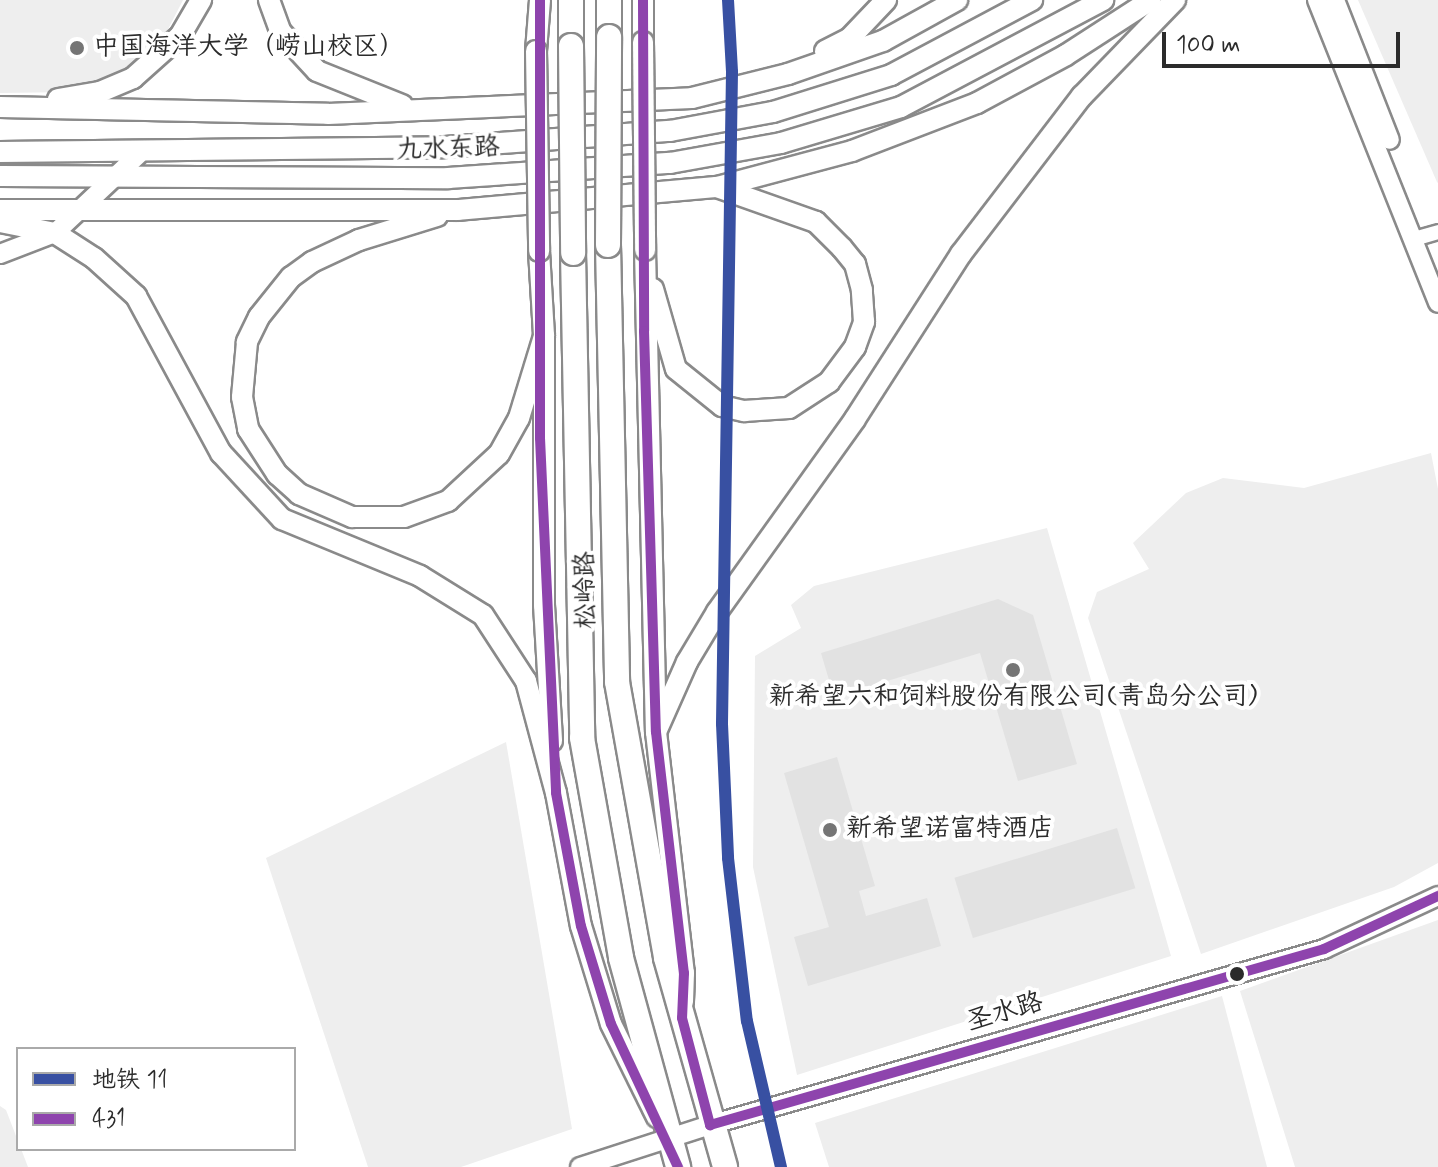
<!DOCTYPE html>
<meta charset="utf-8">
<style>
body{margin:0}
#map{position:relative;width:1438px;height:1167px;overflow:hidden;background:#fff;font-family:Mynerve,"LXGW WenKai TC",sans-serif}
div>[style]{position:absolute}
.built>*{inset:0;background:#eee}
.building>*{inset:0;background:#e2e2e2;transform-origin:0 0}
.roads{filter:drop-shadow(2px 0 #8a8a8a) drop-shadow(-2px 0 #8a8a8a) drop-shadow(0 2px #8a8a8a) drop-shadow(0 -2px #8a8a8a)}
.street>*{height:14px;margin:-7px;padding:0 7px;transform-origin:7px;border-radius:7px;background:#fff}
.secondary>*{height:18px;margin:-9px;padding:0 9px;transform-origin:9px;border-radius:9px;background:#fff}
.primary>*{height:20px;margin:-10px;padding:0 10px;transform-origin:10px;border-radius:10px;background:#fff}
.highway>*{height:24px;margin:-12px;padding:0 12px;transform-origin:12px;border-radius:12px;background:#fff}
.bridges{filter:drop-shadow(2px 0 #8a8a8a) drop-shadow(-2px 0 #8a8a8a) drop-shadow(0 2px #8a8a8a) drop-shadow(0 -2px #8a8a8a)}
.primary-bridge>*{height:20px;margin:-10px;padding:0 10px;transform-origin:10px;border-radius:10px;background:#fff}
.highway-bridge>*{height:24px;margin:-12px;padding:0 12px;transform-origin:12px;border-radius:12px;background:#fff}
.bus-1>*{height:10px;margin:-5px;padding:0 5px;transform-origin:5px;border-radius:5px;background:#8e44ad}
.metro-1>*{height:12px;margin:-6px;padding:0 6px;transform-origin:6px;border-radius:6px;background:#3850a2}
.dots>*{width:22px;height:22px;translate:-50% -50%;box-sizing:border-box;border:4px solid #fff;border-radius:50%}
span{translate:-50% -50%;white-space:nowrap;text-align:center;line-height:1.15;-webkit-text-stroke:8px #fff;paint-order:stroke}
.poi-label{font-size:26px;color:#2b2b2b}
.left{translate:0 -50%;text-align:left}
.street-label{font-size:26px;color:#2b2b2b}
.legend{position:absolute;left:16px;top:1047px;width:280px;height:104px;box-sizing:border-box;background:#fff;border:2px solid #aaa;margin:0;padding:10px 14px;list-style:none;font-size:24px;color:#2b2b2b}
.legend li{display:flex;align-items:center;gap:16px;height:40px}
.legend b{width:40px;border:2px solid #aaa}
.scale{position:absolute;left:1162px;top:32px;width:238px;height:36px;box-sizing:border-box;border:4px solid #2b2b2b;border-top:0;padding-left:10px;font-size:24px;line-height:28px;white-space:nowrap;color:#2b2b2b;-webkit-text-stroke:6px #fff;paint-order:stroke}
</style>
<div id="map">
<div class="built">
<div style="clip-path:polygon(0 0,183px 0,162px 41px,129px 72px,71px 92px,0 93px)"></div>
<div style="clip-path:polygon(1358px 0,1438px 0,1438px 183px,1437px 182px)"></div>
<div style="clip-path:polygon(1431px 453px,1438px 489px,1438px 863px,1394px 887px,1201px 954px,1088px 618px,1097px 592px,1149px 569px,1133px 543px,1186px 493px,1223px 478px,1304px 488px)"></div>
<div style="clip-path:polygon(1047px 528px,1171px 956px,797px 1075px,753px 867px,755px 656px,801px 628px,791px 605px,814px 586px)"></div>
<div style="clip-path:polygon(506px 742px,572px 1129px,461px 1167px,368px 1167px,266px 858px)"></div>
<div style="clip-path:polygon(1438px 920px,1438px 1167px,1295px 1167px,1240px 991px)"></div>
<div style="clip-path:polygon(1222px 996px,1267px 1167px,829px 1167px,815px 1123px)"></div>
<div style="clip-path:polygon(0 1106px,6px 1110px,28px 1167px,0 1167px)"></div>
</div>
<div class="building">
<div style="clip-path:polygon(998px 599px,1033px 615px,1077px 764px,1018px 781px,980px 653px,834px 697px,821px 653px)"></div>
<div style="clip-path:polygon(837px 757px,875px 886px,859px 891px,866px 916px,927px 898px,941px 946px,808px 986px,794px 937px,829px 927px,784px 773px)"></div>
<div style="left:1117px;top:828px;width:63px;height:170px;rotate:73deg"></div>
</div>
<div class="roads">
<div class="street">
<div style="left:1414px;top:239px;width:25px;rotate:-16deg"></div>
</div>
<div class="secondary">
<div style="left:1317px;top:0;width:326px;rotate:68.2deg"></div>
<div style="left:1335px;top:0;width:150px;rotate:68.6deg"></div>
<div style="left:0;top:254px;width:59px;rotate:-20.9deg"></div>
<div style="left:55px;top:233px;width:115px;rotate:-43.2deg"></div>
<div style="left:580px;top:1167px;width:137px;rotate:-17.9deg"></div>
<div style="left:710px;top:1125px;width:639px;rotate:-15.99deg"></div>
<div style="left:1324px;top:949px;width:126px;rotate:-24.9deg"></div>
</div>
<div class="primary">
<div style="left:269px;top:0;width:33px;rotate:70deg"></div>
<div style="left:280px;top:31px;width:54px;rotate:47.2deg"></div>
<div style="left:317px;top:71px;width:92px;rotate:21.8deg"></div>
<div style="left:643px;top:42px;width:42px;rotate:-90deg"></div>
<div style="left:536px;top:51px;width:51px;rotate:-85.5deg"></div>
<div style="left:825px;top:51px;width:27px;rotate:-27deg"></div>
<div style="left:849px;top:39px;width:54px;rotate:-46.5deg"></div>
<div style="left:58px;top:99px;width:43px;rotate:-9.5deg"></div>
<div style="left:100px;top:92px;width:36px;rotate:-23deg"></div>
<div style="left:133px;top:78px;width:63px;rotate:-41.8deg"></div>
<div style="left:180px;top:36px;width:42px;rotate:-59.7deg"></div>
<div style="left:0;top:107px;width:328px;rotate:1.2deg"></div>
<div style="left:328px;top:114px;width:364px;rotate:-2.5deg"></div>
<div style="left:692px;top:98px;width:99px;rotate:-14deg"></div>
<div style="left:788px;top:74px;width:101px;rotate:-19.2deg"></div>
<div style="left:883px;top:41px;width:85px;rotate:-29deg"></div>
<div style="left:0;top:152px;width:445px;rotate:-0.6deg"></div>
<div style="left:445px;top:147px;width:226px;rotate:-4.1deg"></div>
<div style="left:670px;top:131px;width:105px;rotate:-10.5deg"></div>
<div style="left:773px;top:112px;width:124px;rotate:-17.4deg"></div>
<div style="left:891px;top:75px;width:160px;rotate:-28deg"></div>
<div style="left:0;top:176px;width:448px;rotate:0.3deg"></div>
<div style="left:448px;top:178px;width:223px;rotate:-3.9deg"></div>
<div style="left:670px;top:163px;width:113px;rotate:-10.2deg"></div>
<div style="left:781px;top:143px;width:125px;rotate:-16.7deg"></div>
<div style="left:901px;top:107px;width:229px;rotate:-27.9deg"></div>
<div style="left:0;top:210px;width:458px"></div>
<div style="left:458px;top:210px;width:260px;rotate:-5.1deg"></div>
<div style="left:717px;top:187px;width:140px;rotate:-14.9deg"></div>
<div style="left:852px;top:151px;width:134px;rotate:-21deg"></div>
<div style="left:977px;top:103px;width:101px;rotate:-28.3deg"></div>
<div style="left:1066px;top:55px;width:101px;rotate:-32.9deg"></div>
<div style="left:437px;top:216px;width:82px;rotate:162.9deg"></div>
<div style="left:359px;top:240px;width:52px;rotate:154.9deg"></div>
<div style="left:312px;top:262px;width:26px;rotate:144deg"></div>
<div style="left:291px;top:277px;width:51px;rotate:128.7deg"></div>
<div style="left:259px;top:317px;width:28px;rotate:116deg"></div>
<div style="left:247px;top:342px;width:55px;rotate:95.2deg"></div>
<div style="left:242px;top:397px;width:33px;rotate:79deg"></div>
<div style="left:248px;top:429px;width:54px;rotate:57.2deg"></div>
<div style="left:277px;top:474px;width:30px;rotate:42deg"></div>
<div style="left:299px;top:494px;width:58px;rotate:23.5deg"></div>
<div style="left:352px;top:517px;width:52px"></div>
<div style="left:404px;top:517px;width:47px;rotate:-20deg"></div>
<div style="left:448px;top:501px;width:69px;rotate:-42.7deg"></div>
<div style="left:499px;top:454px;width:41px;rotate:-60.9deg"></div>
<div style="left:519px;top:418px;width:86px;rotate:-73deg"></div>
<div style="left:0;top:222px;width:56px;rotate:11.3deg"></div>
<div style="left:55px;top:233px;width:46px;rotate:32.7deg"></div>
<div style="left:94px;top:258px;width:57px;rotate:42.1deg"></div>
<div style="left:136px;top:296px;width:179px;rotate:61.6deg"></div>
<div style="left:221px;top:453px;width:90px;rotate:47.3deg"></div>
<div style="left:282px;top:519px;width:149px;rotate:22.4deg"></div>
<div style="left:420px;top:576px;width:74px;rotate:31.8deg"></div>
<div style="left:483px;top:615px;width:79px;rotate:56.9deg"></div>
<div style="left:526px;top:681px;width:116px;rotate:75deg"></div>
<div style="left:556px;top:793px;width:135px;rotate:79.4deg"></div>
<div style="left:581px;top:926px;width:102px;rotate:73deg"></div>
<div style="left:611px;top:1024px;width:104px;rotate:63.7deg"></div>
<div style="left:645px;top:250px;width:482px;rotate:88.7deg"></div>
<div style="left:656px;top:732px;width:243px;rotate:83.4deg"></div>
<div style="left:684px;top:973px;width:29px;rotate:92deg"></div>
<div style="left:539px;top:251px;width:85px;rotate:86.6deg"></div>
<div style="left:544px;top:336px;width:269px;rotate:90deg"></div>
<div style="left:544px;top:605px;width:136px;rotate:86.6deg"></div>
<div style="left:653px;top:289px;width:83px;rotate:74deg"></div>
<div style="left:676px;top:369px;width:59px;rotate:38.8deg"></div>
<div style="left:722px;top:406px;width:23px;rotate:13deg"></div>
<div style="left:744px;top:411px;width:45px;rotate:-3.8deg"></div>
<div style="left:789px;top:408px;width:48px;rotate:-33deg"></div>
<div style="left:829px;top:382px;width:44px;rotate:-53.4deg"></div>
<div style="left:855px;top:347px;width:27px;rotate:-70deg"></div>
<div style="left:864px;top:322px;width:32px;rotate:-94deg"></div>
<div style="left:862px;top:290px;width:27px;rotate:-105deg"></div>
<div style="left:855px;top:264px;width:21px;rotate:-129deg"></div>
<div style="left:842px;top:248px;width:37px;rotate:-135deg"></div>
<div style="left:816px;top:222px;width:105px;rotate:-160.5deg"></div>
<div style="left:656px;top:732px;width:77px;rotate:-66.1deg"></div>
<div style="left:687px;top:662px;width:58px;rotate:-59deg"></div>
<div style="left:717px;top:612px;width:237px;rotate:-54.4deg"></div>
<div style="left:855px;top:419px;width:196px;rotate:-57.3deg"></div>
<div style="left:961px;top:254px;width:199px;rotate:-52.6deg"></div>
<div style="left:1082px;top:96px;width:134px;rotate:-45.9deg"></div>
</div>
<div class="highway">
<div style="left:571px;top:0;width:46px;rotate:90deg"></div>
<div style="left:609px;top:37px;width:37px;rotate:-90deg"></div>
<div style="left:608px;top:245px;width:437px;rotate:88.8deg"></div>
<div style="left:617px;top:682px;width:280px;rotate:79.9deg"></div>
<div style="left:666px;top:958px;width:217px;rotate:74.2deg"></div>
<div style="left:573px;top:253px;width:485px;rotate:88.9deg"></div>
<div style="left:582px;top:738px;width:223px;rotate:79.9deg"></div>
<div style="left:621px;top:958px;width:217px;rotate:74.7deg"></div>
</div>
</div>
<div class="bridges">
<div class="primary-bridge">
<div style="left:643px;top:42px;width:208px;rotate:89.4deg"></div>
<div style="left:536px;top:51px;width:200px;rotate:89.1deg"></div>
</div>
<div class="highway-bridge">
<div style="left:571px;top:46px;width:207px;rotate:89.4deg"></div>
<div style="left:608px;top:245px;width:208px;rotate:-89.7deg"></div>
</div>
</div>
<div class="bus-1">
<div style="left:540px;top:0;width:438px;rotate:90deg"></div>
<div style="left:540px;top:438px;width:355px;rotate:87.4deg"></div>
<div style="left:556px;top:793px;width:135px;rotate:79.4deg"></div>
<div style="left:581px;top:926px;width:102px;rotate:73deg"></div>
<div style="left:611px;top:1024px;width:158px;rotate:64.9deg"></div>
<div style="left:643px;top:0;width:331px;rotate:89.8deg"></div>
<div style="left:644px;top:331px;width:401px;rotate:88.3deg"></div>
<div style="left:656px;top:732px;width:243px;rotate:83.4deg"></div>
<div style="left:684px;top:973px;width:45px;rotate:92.5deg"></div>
<div style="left:682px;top:1018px;width:111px;rotate:75.3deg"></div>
<div style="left:710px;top:1125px;width:639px;rotate:-15.99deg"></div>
<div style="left:1324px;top:949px;width:126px;rotate:-24.9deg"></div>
</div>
<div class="metro-1">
<div style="left:728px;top:0;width:72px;rotate:86.8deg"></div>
<div style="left:732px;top:72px;width:652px;rotate:90.88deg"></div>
<div style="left:722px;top:724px;width:134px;rotate:87.4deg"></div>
<div style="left:728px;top:858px;width:164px;rotate:83.4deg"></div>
<div style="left:747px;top:1021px;width:150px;rotate:76.9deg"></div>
</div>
<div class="dots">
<div style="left:77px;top:48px;background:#757575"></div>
<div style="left:1013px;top:670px;background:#757575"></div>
<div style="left:830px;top:830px;background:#757575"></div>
<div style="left:1237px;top:974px;background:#2b2b2b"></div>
</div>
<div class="poi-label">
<span class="left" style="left:93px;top:48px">中国海洋大学（崂山校区）</span>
<span style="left:1013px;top:698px">新希望六和饲料股份有限公司(青岛分公司)</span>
<span class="left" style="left:846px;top:830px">新希望诺富特酒店</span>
</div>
<div class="street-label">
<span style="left:448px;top:150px;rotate:-2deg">九水东路</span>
<span style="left:587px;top:590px;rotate:-91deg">松岭路</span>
<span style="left:1005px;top:1013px;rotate:-16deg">圣水路</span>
</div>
<ul class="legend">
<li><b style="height:10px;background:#3850a2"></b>地铁 11</li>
<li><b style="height:10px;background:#8e44ad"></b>431</li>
</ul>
<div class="scale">100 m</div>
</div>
